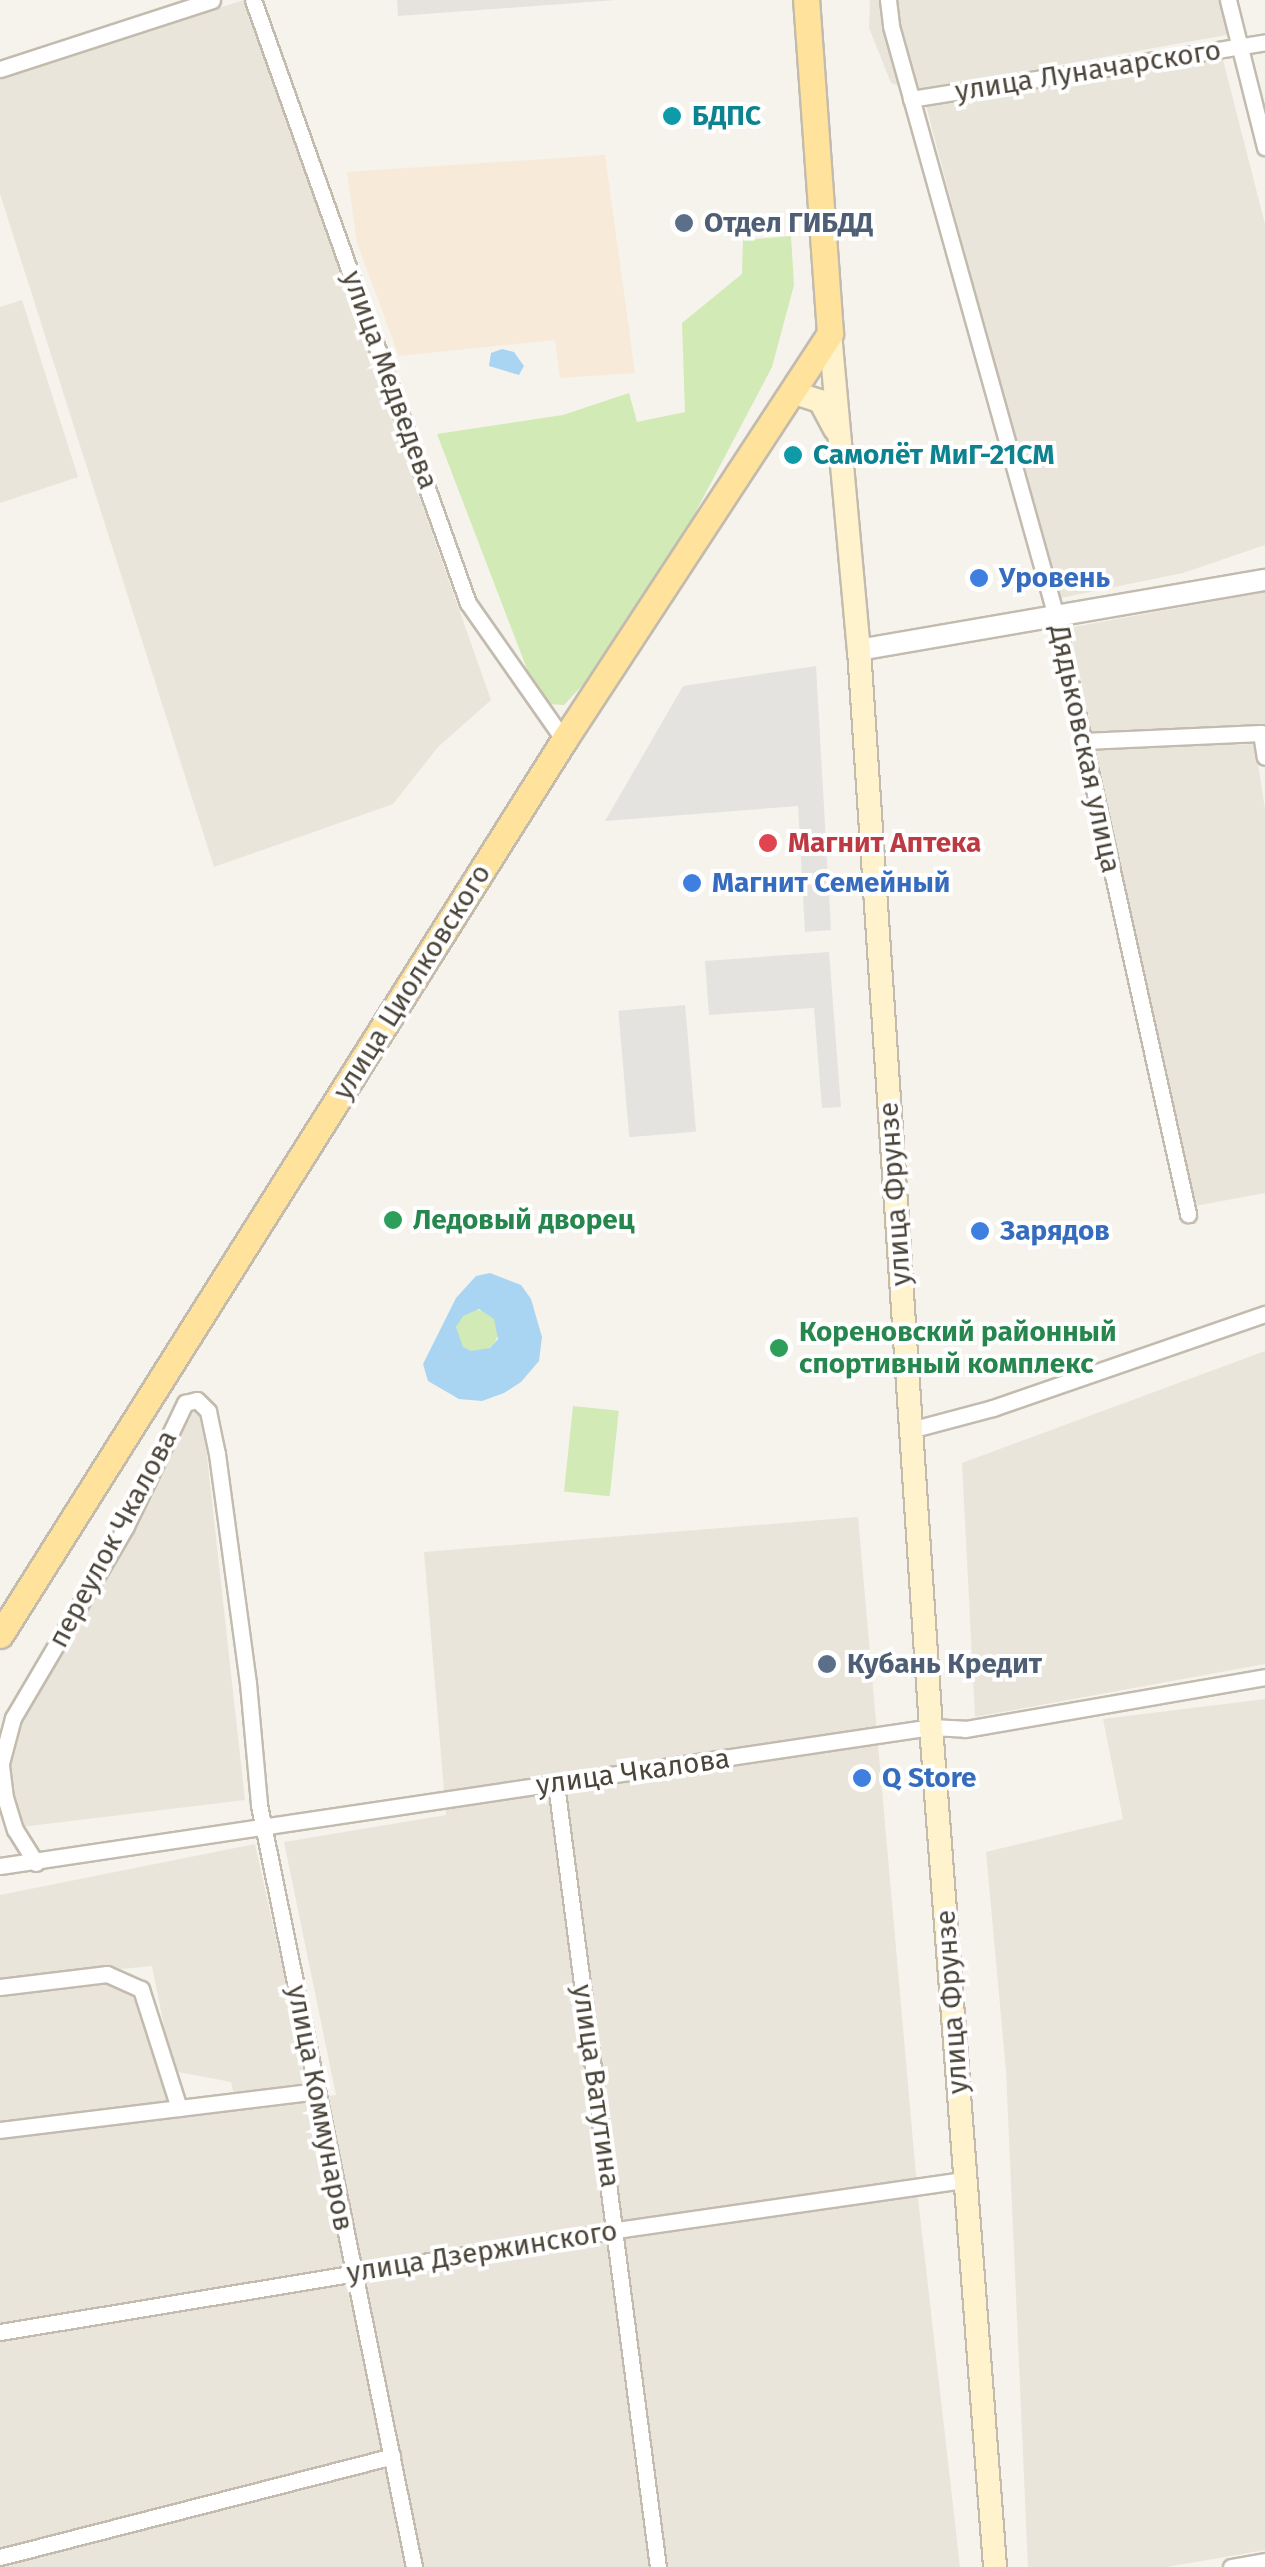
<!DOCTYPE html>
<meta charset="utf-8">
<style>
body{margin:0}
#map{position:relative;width:1265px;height:2567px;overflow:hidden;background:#f6f3ec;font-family:"Fira Sans",sans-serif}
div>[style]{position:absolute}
.residential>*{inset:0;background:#eae5da}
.commercial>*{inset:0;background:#f7ead8}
.industrial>*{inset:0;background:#e6e2dd}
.green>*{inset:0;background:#d2eab5;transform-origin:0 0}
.round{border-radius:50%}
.parking>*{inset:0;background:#e5e3e0;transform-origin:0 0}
.water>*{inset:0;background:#a9d4f2}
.roads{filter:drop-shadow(2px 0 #c2bbae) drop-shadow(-2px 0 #c2bbae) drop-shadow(0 2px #c2bbae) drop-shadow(0 -2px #c2bbae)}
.minor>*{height:15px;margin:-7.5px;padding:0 7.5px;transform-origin:7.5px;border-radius:7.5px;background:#fff}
.tertiary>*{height:20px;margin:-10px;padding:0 10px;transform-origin:10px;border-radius:10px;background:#fff}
.secondary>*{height:22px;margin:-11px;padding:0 11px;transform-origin:11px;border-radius:11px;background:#fff3cd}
.primary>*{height:25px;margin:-12.5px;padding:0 12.5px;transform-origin:12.5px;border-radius:12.5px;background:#ffe39c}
.dots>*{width:28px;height:28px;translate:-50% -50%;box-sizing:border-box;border:5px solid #fff;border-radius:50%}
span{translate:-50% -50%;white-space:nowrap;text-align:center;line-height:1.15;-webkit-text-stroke:8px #fff;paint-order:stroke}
.street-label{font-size:28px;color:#4b4439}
.culture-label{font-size:28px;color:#0d838f;font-weight:700}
.left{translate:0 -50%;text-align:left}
.service-label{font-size:28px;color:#4e5e75;font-weight:700}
.shop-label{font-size:28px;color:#366cbe;font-weight:700}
.health-label{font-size:28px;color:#be3a42;font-weight:700}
.leisure-label{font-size:28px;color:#27864d;font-weight:700}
</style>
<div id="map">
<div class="residential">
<div style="clip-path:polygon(244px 0,491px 700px,438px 747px,393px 804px,214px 867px,0 194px,0 77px)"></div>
<div style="clip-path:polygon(870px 0,1224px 0,1232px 34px,914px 91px,891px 83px,869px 28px)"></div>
<div style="clip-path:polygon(1222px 56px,1265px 224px,1265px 545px,1183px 573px,1056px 599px,925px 102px)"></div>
<div style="clip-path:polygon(22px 300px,78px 477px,0 503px,0 307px)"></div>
<div style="clip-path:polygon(1265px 592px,1265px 725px,1090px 736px,1068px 628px)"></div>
<div style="clip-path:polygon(1255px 744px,1265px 809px,1265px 1193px,1195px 1206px,1128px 917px,1096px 749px)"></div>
<div style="clip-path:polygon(1265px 1351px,1265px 1664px,975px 1717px,962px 1463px)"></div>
<div style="clip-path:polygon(187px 1408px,202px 1411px,245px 1800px,21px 1827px,8px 1764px,16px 1725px)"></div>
<div style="clip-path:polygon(858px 1517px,918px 2198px,960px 2567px,0 2567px,0 2139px,336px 2095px,284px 1842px,446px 1815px,424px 1552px)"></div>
<div style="clip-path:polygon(1265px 1699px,1265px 2550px,1167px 2567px,1028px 2567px,1006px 2071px,986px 1852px,1123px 1819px,1103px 1719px)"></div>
<div style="clip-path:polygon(255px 1844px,309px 2087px,234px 2096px,231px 2082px,173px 2071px,152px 1966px,0 1981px,0 1895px)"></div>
<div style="clip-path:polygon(112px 1983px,138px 1996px,171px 2105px,0 2122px,0 1994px)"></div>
</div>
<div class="commercial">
<div style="clip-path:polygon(605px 155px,635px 373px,560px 378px,555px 340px,399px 356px,357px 243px,347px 172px)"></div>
</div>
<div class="industrial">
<div style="clip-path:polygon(397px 0,616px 0,398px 16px)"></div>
</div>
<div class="green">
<div style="clip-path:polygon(791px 236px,794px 285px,772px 367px,694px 515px,591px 676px,564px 705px,547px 704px,530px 677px,437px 434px,563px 415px,629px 393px,637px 422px,685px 412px,682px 323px,742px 274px,743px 240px)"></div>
<div class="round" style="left:456px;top:1310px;width:42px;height:42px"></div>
<div style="left:573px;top:1406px;width:46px;height:86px;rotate:6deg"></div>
</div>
<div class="parking">
<div style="clip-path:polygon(816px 666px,831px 930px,805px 932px,798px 806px,605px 821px,683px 686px)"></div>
<div style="clip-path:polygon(829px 952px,841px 1107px,822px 1108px,814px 1008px,709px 1015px,705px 961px)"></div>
<div style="left:685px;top:1005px;width:127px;height:67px;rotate:85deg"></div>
</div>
<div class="water">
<div style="clip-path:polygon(502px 349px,514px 352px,524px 366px,519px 375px,489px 366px,491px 353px)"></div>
<div style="clip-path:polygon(evenodd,490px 1273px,521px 1285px,531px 1299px,542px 1337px,539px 1361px,521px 1382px,504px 1393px,482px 1401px,459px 1399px,428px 1381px,423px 1364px,456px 1298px,476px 1276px,490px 1273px,479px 1309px,494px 1319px,498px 1339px,490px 1348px,471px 1351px,463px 1347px,456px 1327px,463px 1316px,479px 1309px)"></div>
</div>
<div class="roads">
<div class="minor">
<div style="left:253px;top:0;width:640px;rotate:70.38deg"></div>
<div style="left:468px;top:603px;width:167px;rotate:55deg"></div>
<div style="left:888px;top:0;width:26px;rotate:83deg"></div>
<div style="left:891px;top:26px;width:609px;rotate:74.39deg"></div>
<div style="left:1055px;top:613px;width:616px;rotate:77.52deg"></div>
<div style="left:1228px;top:0;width:152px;rotate:75.9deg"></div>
<div style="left:0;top:69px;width:223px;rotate:-18deg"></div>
<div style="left:911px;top:99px;width:359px;rotate:-9.1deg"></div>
<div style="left:1084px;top:741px;width:177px;rotate:-2.6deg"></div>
<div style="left:1261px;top:733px;width:24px;rotate:81deg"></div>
<div style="left:910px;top:1430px;width:86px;rotate:-14.8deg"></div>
<div style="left:993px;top:1408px;width:288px;rotate:-19.1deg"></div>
<div style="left:556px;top:1784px;width:790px;rotate:82.58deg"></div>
<div style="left:36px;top:1863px;width:39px;rotate:-122deg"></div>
<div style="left:15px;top:1830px;width:34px;rotate:-107deg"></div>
<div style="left:5px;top:1798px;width:35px;rotate:-97deg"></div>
<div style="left:1px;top:1763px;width:47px;rotate:-75.1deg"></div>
<div style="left:13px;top:1718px;width:221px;rotate:-59.5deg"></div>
<div style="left:125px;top:1528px;width:139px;rotate:-64.4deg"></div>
<div style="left:185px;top:1403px;width:12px;rotate:-14deg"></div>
<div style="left:197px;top:1400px;width:16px;rotate:45deg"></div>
<div style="left:208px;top:1411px;width:44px;rotate:78.2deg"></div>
<div style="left:217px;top:1454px;width:231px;rotate:82.3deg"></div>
<div style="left:248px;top:1683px;width:122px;rotate:84.8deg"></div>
<div style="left:259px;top:1805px;width:778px;rotate:78.5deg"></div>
<div style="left:0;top:1866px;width:941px;rotate:-8.49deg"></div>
<div style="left:931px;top:1727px;width:34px;rotate:3deg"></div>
<div style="left:965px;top:1729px;width:304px;rotate:-9.8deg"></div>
<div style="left:0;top:1987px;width:108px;rotate:-6.9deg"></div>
<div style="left:107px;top:1974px;width:37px;rotate:24deg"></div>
<div style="left:141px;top:1989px;width:125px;rotate:72.3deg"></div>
<div style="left:0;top:2130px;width:319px;rotate:-7deg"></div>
<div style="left:0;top:2332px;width:624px;rotate:-9.4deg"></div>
<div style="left:616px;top:2230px;width:352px;rotate:-8.2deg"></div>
<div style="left:0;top:2557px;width:405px;rotate:-14.4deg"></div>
<div style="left:1231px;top:2567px;width:35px;rotate:-10deg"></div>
</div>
<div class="tertiary">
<div style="left:859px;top:650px;width:412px;rotate:-9.8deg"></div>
</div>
<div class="secondary">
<div style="left:830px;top:333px;width:318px;rotate:84.8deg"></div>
<div style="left:859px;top:650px;width:1079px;rotate:86.18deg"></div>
<div style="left:931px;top:1727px;width:842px;rotate:85.64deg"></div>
<div style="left:792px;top:392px;width:29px;rotate:18deg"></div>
<div style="left:820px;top:401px;width:32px;rotate:62deg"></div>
</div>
<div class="primary">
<div style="left:0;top:1635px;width:1058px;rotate:-57.78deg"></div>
<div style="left:564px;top:740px;width:486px;rotate:-56.8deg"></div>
<div style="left:830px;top:333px;width:334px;rotate:-94.1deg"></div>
</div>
</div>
<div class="dots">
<div style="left:672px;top:116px;background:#0f9aa8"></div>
<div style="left:684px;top:223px;background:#5c6f8a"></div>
<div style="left:793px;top:455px;background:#0f9aa8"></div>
<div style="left:979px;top:578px;background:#3f7fe0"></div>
<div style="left:768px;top:843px;background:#e0444e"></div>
<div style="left:692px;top:883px;background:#3f7fe0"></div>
<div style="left:393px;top:1220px;background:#2e9e5b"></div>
<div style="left:980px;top:1231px;background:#3f7fe0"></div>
<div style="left:779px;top:1348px;background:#2e9e5b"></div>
<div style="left:827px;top:1664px;background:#5c6f8a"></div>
<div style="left:862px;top:1778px;background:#3f7fe0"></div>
</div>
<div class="street-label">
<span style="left:1088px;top:71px;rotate:-9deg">улица Луначарского</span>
<span style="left:390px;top:380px;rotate:70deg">улица Медведева</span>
<span style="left:1085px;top:749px;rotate:78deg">Дядьковская улица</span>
<span style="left:412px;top:982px;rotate:-58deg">улица Циолковского</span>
<span style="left:895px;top:1194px;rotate:-94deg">улица Фрунзе</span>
<span style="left:113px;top:1539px;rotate:-62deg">переулок Чкалова</span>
<span style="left:633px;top:1772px;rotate:-8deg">улица Чкалова</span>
<span style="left:952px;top:2002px;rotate:-94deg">улица Фрунзе</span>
<span style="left:596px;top:2086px;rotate:82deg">улица Ватутина</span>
<span style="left:320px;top:2108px;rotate:79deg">улица Коммунаров</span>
<span style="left:482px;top:2252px;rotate:-9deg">улица Дзержинского</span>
</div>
<div class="culture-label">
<span class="left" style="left:692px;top:116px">БДПС</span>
<span class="left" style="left:813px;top:455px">Самолёт МиГ-21СМ</span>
</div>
<div class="service-label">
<span class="left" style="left:704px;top:223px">Отдел ГИБДД</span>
<span class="left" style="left:847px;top:1664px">Кубань Кредит</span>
</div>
<div class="shop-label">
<span class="left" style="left:999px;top:578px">Уровень</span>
<span class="left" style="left:712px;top:883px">Магнит Семейный</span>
<span class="left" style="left:1000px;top:1231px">Зарядов</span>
<span class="left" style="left:882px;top:1778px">Q Store</span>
</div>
<div class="health-label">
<span class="left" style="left:788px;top:843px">Магнит Аптека</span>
</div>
<div class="leisure-label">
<span class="left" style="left:413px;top:1220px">Ледовый дворец</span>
<span class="left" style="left:799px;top:1348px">Кореновский районный<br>спортивный комплекс</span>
</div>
</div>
